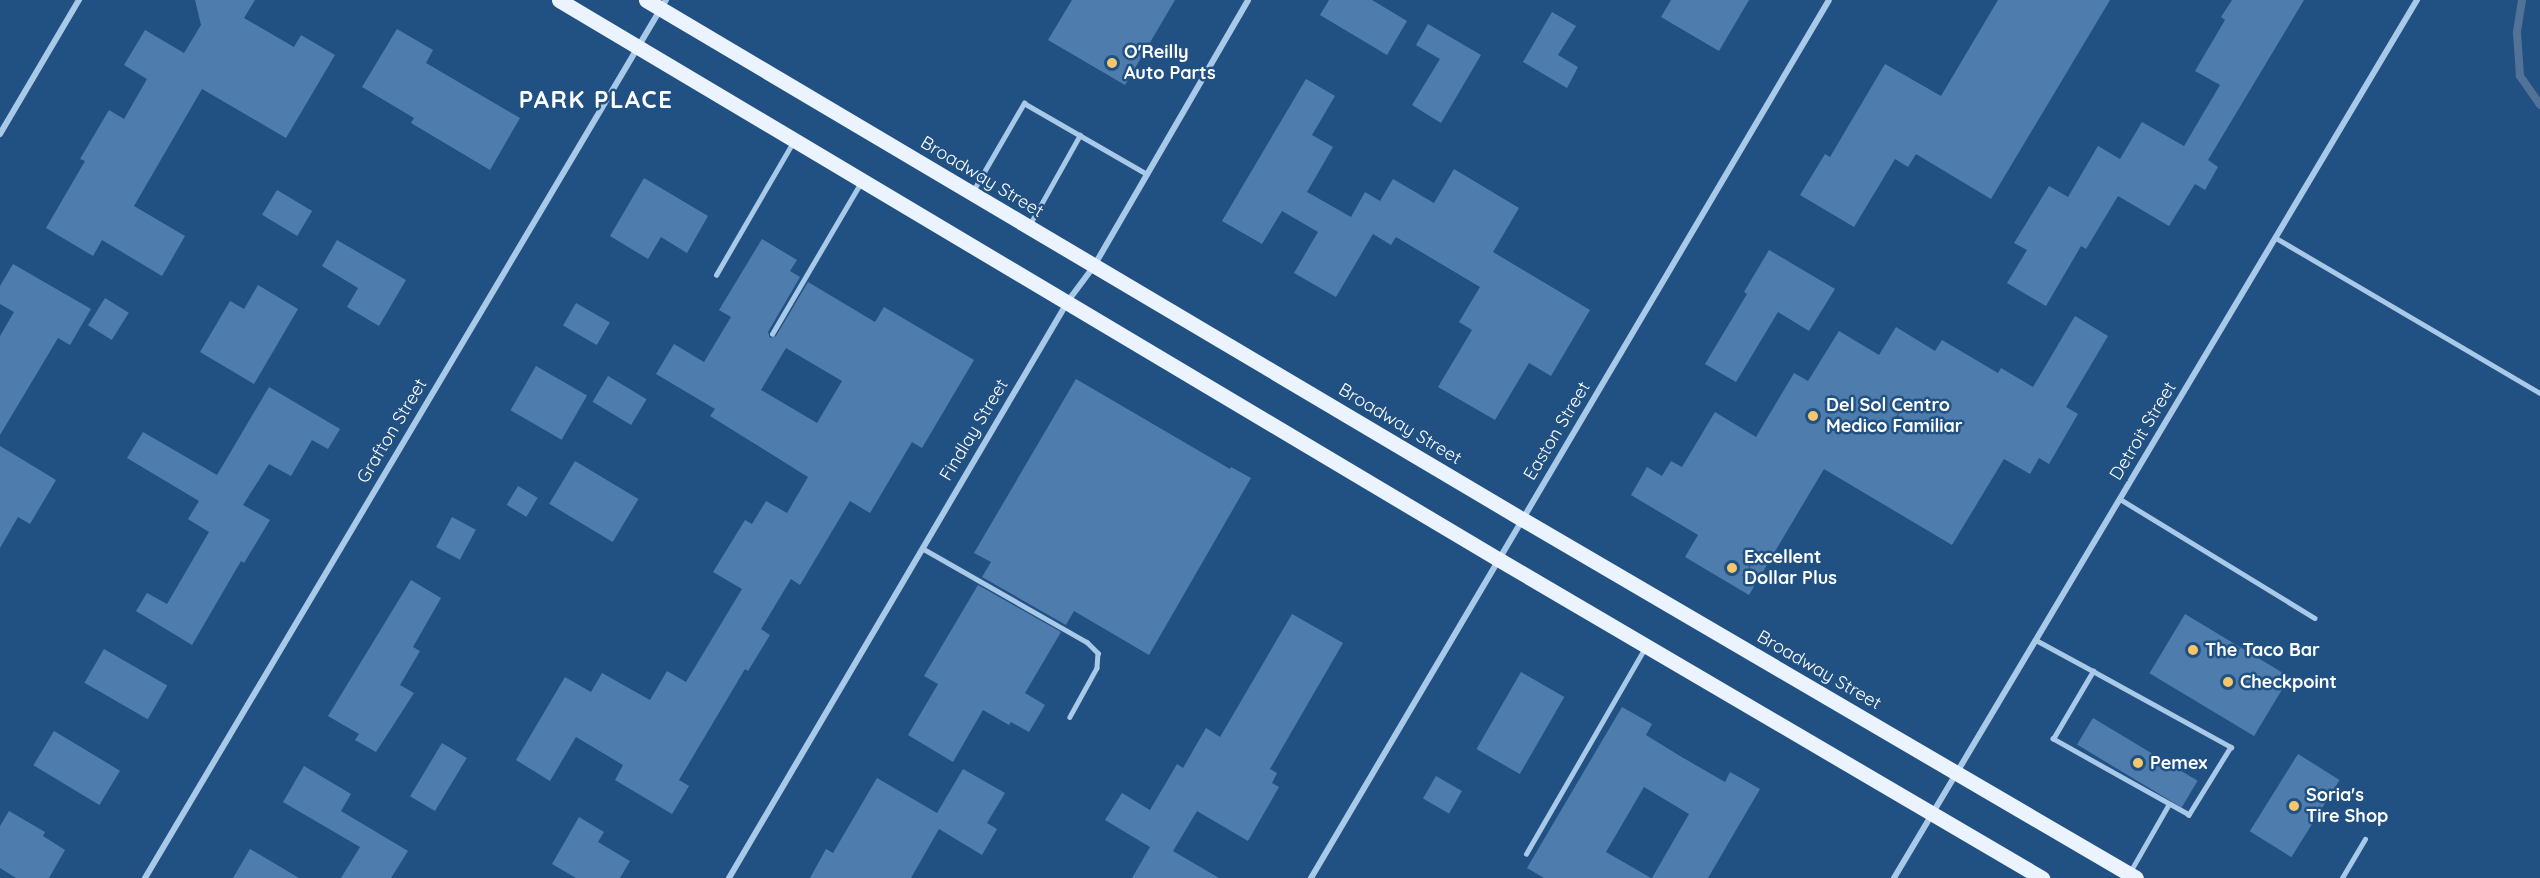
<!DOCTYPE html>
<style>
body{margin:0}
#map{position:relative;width:2540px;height:878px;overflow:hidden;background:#215183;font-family:Quicksand,sans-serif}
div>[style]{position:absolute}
.stream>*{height:8px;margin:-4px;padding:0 4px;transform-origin:4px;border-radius:4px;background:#527397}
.building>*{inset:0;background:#4e7dad;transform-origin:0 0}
.service>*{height:4.5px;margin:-2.25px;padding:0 2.25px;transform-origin:2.25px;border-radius:2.25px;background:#a9c9e8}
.minor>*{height:6px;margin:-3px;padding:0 3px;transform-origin:3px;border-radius:3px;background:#a9c9e8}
.primary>*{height:15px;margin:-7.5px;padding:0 7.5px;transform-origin:7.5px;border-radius:7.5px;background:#ebf3fe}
.dots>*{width:16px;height:16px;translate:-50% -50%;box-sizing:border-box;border:3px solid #215183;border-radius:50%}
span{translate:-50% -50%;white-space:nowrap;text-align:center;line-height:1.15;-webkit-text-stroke:5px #215183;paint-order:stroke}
.poi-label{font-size:18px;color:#fff;font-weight:700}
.left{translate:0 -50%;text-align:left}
.street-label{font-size:18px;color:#fff}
.district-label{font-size:24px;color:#fff;font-weight:700;letter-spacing:1.5px}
</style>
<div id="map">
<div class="stream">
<div style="left:2522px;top:0;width:33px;rotate:99deg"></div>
<div style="left:2517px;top:33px;width:43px;rotate:86deg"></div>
<div style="left:2520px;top:76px;width:35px;rotate:55deg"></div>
</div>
<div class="building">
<div style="clip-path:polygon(195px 0,255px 0,244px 18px,294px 47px,301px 35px,335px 55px,286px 138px,202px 89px,134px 206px,185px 236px,162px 276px,102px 240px,93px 256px,46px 228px,85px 161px,80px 159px,109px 110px,124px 119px,147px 79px,124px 65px,145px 30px,184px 53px,201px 25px)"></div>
<div style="clip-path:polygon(1072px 0,1175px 0,1125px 85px,1048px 40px)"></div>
<div style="clip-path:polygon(1329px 0,1372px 0,1407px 21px,1387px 55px,1320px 15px)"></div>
<div style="clip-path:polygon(1671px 0,1749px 0,1719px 51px,1661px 17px)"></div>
<div style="clip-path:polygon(1998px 0,2110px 0,1991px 199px,1916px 154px,1908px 167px,1895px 159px,1854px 227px,1800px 195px,1825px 154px,1830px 157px,1885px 64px,1941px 96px)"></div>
<div style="clip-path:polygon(2232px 0,2304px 0,2208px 160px,2218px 167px,2205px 190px,2195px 184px,2169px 226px,2118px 196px,2086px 249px,2081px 246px,2046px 306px,2007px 283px,2027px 250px,2014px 243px,2049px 186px,2068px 197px,2098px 146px,2120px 159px,2142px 122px,2184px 146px,2220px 85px,2195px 71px,2225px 20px,2221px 17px)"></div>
<div style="clip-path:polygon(1552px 12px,1576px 26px,1558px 55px,1578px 67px,1567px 88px,1523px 62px)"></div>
<div style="clip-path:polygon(1428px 24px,1481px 55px,1441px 123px,1412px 105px,1440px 59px,1416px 45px)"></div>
<div style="clip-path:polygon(397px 29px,433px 50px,426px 63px,520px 118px,490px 170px,411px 123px,414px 118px,362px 87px)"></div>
<div style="clip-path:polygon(1306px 79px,1335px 96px,1312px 135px,1333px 147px,1307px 192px,1351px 217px,1365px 192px,1380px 201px,1393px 179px,1434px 203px,1454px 169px,1519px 208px,1493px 252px,1590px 310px,1551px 376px,1529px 363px,1495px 420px,1438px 387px,1472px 330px,1459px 322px,1480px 287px,1396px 237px,1391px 245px,1373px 234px,1336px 297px,1294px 273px,1318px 232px,1282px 211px,1262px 244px,1222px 221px)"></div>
<div style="clip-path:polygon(644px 178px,708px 216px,687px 253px,661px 237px,648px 259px,610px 236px)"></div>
<div style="left:277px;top:190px;width:41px;height:29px;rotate:31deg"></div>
<div style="clip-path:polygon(evenodd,762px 239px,797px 260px,790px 271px,800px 277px,768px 332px,770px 338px,776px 336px,808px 282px,875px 322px,884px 307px,974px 360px,922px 448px,912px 442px,870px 513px,850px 501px,800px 585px,791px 579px,761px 629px,770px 635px,748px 671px,745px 669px,679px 780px,689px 786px,672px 814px,615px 780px,623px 765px,576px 737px,550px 781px,516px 760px,565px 677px,591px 692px,602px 673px,650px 700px,667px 671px,686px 682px,742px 589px,713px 572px,745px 520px,752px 524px,766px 501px,787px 513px,808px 477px,710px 416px,715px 409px,656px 374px,674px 344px,704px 362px,731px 317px,719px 310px,762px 239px,786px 348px,842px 381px,817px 423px,761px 390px,786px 348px)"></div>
<div style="clip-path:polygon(337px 240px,406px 280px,379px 326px,347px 307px,358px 288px,322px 266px)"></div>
<div style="clip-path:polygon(1769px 250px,1835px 289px,1809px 331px,1778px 312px,1736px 382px,1705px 364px,1747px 294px,1744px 292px)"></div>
<div style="clip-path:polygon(13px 264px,91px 309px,70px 345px,58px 338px,0 435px,0 336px,14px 312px,0 304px,0 286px)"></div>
<div style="clip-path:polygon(258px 285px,298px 309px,254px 384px,200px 352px,230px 301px,244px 309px)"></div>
<div style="left:105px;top:298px;width:28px;height:32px;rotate:32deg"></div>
<div style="left:576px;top:303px;width:39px;height:26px;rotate:30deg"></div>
<div style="clip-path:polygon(2075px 316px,2108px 336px,2066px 407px,2078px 414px,2049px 464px,2039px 458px,2030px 474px,2004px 459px,1952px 545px,1824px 469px,1749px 595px,1685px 557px,1698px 535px,1631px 495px,1647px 467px,1662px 476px,1671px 461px,1682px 467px,1715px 412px,1756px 437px,1794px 373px,1808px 381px,1839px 331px,1879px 355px,1896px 327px,1935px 351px,1942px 340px,1998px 373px,2001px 368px,2033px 387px)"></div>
<div style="left:536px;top:366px;width:59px;height:51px;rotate:30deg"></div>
<div style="left:608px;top:376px;width:45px;height:30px;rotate:31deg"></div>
<div style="clip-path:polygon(1076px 379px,1230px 469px,1231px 467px,1251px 478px,1149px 655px,1074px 611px,1066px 625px,982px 577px,991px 562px,974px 553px)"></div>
<div style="clip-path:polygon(269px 387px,340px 429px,328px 449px,312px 440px,291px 476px,269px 464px,243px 505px,270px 520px,244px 563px,241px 561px,192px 645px,136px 611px,147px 593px,167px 604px,209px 532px,188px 519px,199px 501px,127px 458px,143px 432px,217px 475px)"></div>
<div style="clip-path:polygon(0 446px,56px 480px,30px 524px,18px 517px,0 548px)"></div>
<div style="left:575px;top:461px;width:74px;height:50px;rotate:31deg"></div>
<div style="left:518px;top:486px;width:23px;height:22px;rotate:31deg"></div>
<div style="left:452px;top:517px;width:27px;height:34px;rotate:28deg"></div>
<div style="clip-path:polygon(411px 580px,441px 598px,413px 647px,420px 651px,400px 685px,414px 693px,376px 752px,355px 740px,359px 734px,328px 716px)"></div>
<div style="clip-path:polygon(978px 585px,1061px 632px,1025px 693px,1045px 705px,1029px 732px,1011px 722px,1009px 725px,983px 710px,953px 762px,908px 735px,938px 684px,924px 676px)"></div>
<div style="clip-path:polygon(1292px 614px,1343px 643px,1270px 769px,1277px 773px,1272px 783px,1279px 787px,1248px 841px,1197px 811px,1173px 851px,1219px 878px,1132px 878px,1150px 847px,1105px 820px,1122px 793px,1150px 810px,1177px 764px,1183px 768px,1206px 728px,1220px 737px)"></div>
<div style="left:2185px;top:614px;width:122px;height:69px;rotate:31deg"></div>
<div style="left:104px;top:649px;width:73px;height:39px;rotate:30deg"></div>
<div style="left:1521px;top:672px;width:50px;height:89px;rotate:30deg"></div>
<div style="clip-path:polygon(1622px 707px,1652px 724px,1646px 735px,1680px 756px,1725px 782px,1730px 772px,1760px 789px,1708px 878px,1652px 878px,1689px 814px,1644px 787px,1606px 852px,1651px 878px,1544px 878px,1527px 868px)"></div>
<div style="left:2093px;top:718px;width:122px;height:31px;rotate:31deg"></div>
<div style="left:54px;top:731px;width:77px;height:40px;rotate:31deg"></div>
<div style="left:442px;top:743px;width:29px;height:62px;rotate:31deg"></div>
<div style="left:2298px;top:754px;width:49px;height:91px;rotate:32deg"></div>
<div style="clip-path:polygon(304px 766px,351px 794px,341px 811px,408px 851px,391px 878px,341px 878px,360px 847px,283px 802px)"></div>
<div style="clip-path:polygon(963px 769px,1005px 793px,987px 823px,997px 829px,982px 855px,939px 829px,911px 878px,810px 878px,826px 849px,833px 853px,877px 778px,937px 813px)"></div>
<div style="left:1436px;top:776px;width:30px;height:26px;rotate:30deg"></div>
<div style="clip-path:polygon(9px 811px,45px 832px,43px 836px,65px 850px,49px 878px,16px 878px,0 868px,0 826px)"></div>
<div style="clip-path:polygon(579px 817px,604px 832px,598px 842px,630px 861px,620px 878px,576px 878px,552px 864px)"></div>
<div style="clip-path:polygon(250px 849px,299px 878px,233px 878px)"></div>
</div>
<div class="service">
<div style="left:973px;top:191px;width:102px;rotate:-59.9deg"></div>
<div style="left:1024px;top:103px;width:142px;rotate:30deg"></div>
<div style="left:1030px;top:224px;width:102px;rotate:-60.7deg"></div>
<div style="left:2276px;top:238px;width:306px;rotate:30.4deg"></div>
<div style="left:716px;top:275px;width:154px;rotate:-59.9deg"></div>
<div style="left:772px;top:334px;width:174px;rotate:-59.6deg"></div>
<div style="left:2120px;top:499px;width:228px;rotate:31.4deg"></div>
<div style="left:922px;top:548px;width:190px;rotate:29.7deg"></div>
<div style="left:1087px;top:642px;width:16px;rotate:45deg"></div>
<div style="left:1098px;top:653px;width:15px;rotate:94deg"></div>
<div style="left:1097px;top:668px;width:56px;rotate:118.9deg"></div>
<div style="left:2036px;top:640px;width:65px;rotate:28.5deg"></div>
<div style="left:2093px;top:671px;width:158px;rotate:28.8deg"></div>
<div style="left:2231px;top:747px;width:80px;rotate:121.7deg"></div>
<div style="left:2189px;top:815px;width:156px;rotate:-150.8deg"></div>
<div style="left:2053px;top:739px;width:79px;rotate:-59.5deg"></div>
<div style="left:1526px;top:854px;width:238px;rotate:-60deg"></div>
<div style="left:2130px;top:872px;width:78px;rotate:-60.2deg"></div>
<div style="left:2342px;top:878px;width:45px;rotate:-59.5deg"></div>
</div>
<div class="minor">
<div style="left:0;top:134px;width:156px;rotate:-59.5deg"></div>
<div style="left:145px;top:878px;width:1021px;rotate:-59.32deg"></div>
<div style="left:729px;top:878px;width:669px;rotate:-59.56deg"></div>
<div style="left:1068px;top:301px;width:44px;rotate:-53.4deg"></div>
<div style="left:1094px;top:266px;width:307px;rotate:-59.9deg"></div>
<div style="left:1311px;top:878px;width:1019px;rotate:-59.46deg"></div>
<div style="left:1894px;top:878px;width:1022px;rotate:-59.22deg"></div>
</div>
<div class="primary">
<div style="left:559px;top:0;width:1093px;rotate:30.77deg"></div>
<div style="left:1498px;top:559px;width:631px;rotate:30.39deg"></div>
<div style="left:646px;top:0;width:1018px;rotate:30.65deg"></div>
<div style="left:1522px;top:519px;width:711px;rotate:30.31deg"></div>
</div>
<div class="dots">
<div style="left:1112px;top:63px;background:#f5c66a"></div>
<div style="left:1813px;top:416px;background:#f5c66a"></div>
<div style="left:1732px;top:568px;background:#f5c66a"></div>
<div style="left:2193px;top:650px;background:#f5c66a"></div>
<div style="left:2228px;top:682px;background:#f5c66a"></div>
<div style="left:2138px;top:763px;background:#f5c66a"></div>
<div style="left:2294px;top:806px;background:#f5c66a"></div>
</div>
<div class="poi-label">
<span class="left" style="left:1124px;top:63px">O'Reilly<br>Auto Parts</span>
<span class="left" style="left:1826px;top:416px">Del Sol Centro<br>Medico Familiar</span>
<span class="left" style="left:1744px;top:568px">Excellent<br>Dollar Plus</span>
<span class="left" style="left:2205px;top:650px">The Taco Bar</span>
<span class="left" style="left:2240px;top:682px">Checkpoint</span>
<span class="left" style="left:2150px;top:763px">Pemex</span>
<span class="left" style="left:2306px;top:806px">Soria's<br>Tire Shop</span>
</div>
<div class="street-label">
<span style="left:982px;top:177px;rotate:31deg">Broadway Street</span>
<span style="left:1400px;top:424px;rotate:31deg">Broadway Street</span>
<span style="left:974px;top:430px;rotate:-59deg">Findlay Street</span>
<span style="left:392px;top:431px;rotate:-59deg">Grafton Street</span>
<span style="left:1557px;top:431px;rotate:-59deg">Easton Street</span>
<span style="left:2143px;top:431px;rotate:-59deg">Detroit Street</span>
<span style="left:1819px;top:670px;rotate:30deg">Broadway Street</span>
</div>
<div class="district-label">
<span style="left:596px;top:100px">PARK PLACE</span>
</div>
</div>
